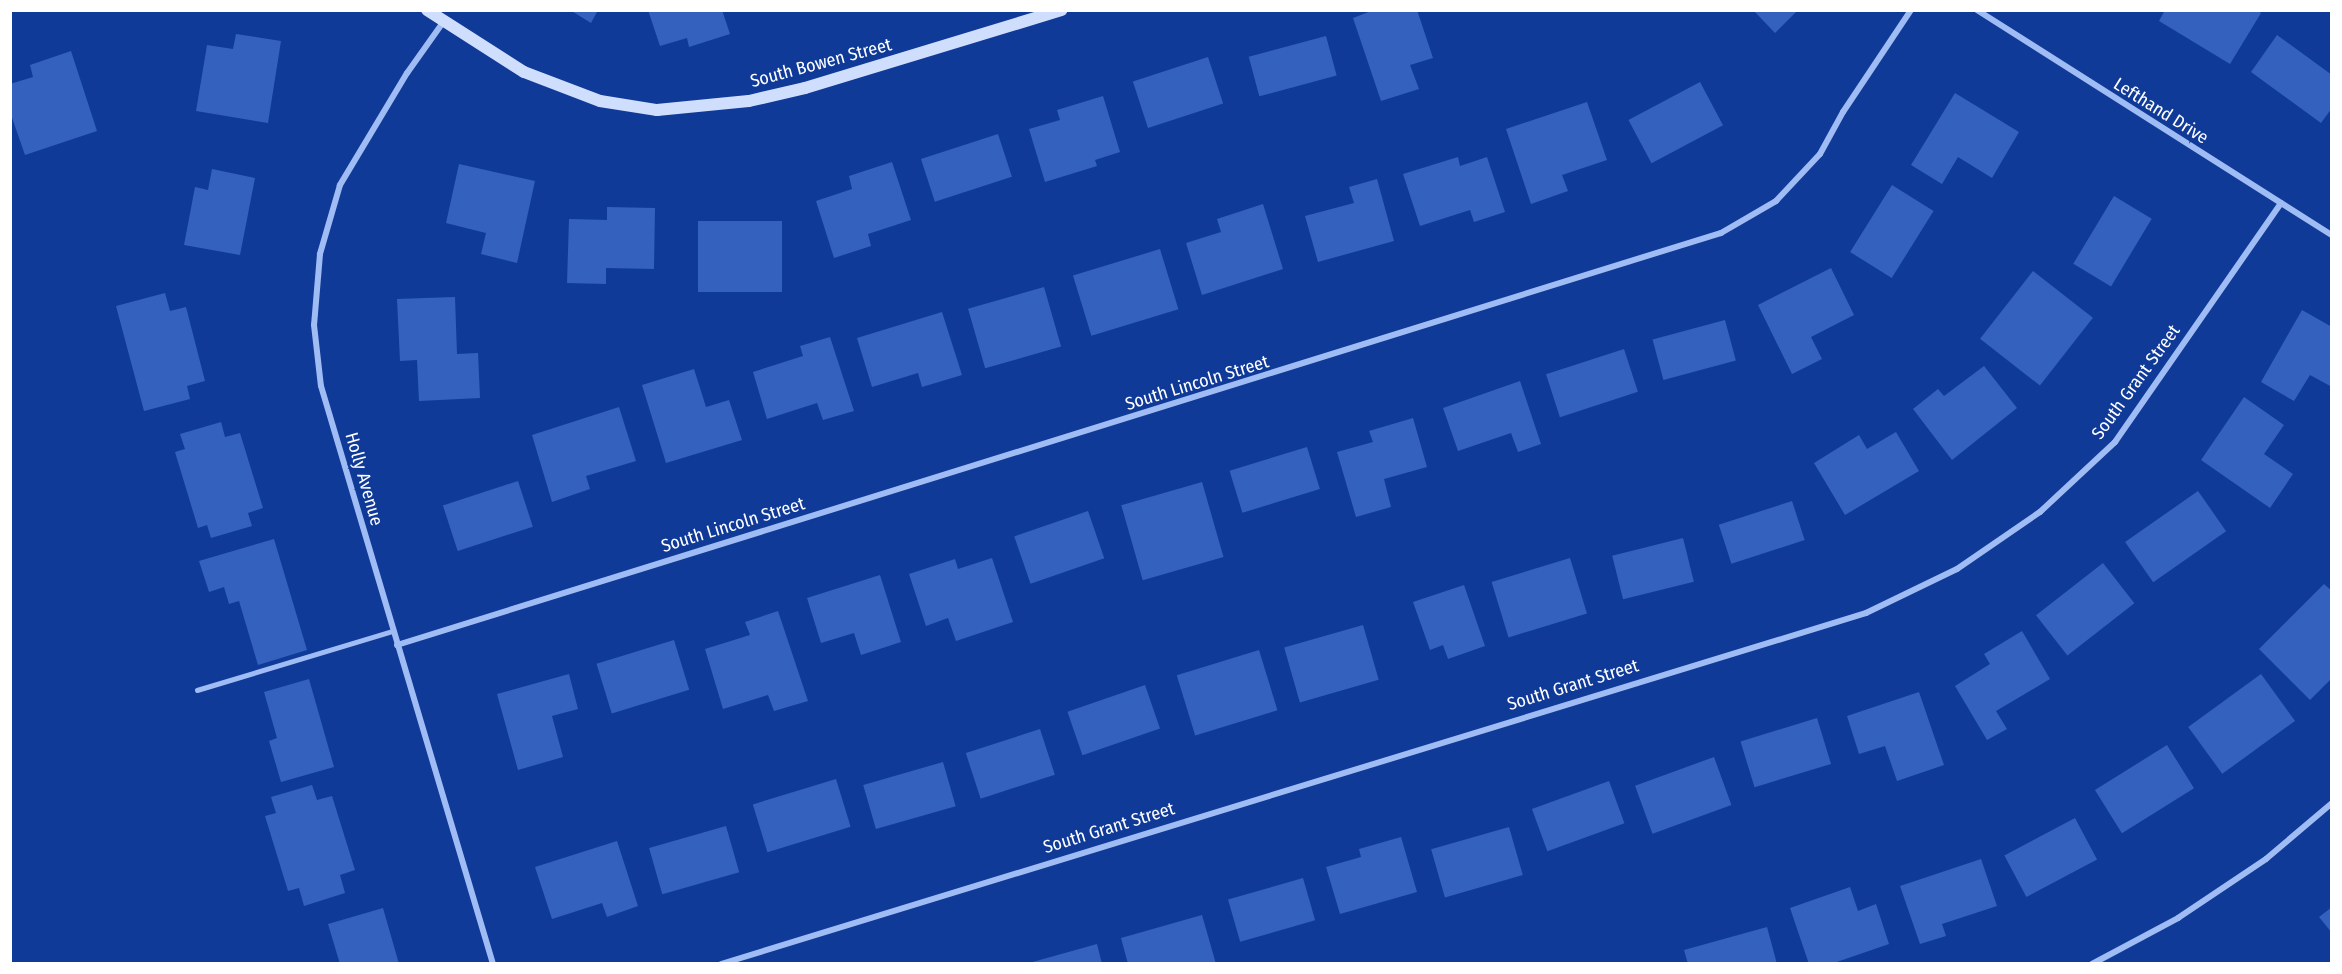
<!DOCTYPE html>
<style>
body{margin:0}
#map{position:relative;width:2342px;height:974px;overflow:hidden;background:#103a98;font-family:"Fira Sans Condensed",sans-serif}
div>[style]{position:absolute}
.building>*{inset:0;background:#3461be;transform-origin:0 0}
.lane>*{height:4.5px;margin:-2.25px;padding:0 2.25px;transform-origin:2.25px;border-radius:2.25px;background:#a0bcf4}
.street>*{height:6px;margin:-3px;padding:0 3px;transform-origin:3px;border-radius:3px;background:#a0bcf4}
.secondary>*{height:12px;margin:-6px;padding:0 6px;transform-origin:6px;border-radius:6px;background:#d0defd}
span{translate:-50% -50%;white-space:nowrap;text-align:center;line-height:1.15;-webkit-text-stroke:4.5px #103a98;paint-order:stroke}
.street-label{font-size:18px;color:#fff}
.frame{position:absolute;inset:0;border:12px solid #fff;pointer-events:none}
</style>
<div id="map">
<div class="building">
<div style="clip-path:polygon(570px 10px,598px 10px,591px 23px)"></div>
<div style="clip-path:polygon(648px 10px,722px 10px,730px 34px,689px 47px,687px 38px,660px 46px)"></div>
<div style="clip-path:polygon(1374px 10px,1417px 10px,1433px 58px,1410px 65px,1419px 89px,1381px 101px,1353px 18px)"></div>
<div style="clip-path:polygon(1753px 10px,1798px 10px,1775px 33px)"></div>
<div style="clip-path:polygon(2165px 10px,2257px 10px,2261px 13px,2230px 64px,2159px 21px)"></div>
<div style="clip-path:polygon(236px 34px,281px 41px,268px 123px,196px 111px,207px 45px,233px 49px)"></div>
<div style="clip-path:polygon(2277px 35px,2332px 75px,2332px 108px,2321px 123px,2251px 72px)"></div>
<div style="left:1326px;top:36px;width:41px;height:80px;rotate:75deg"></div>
<div style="clip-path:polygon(71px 51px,97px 131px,25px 155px,10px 112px,10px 84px,33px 77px,30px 65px)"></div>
<div style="left:1208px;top:57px;width:49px;height:79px;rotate:72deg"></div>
<div style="left:1700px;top:82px;width:49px;height:81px;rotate:62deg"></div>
<div style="clip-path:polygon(1955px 93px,2019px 132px,1992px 178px,1958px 157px,1942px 184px,1911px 165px)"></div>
<div style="clip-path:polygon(1103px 96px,1120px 152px,1095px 160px,1097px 166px,1045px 182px,1029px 129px,1060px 120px,1057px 110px)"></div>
<div style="clip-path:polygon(1587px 102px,1607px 160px,1562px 175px,1568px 191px,1531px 204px,1506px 129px)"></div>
<div style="left:998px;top:134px;width:45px;height:81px;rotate:72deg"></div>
<div style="clip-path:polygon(1458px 157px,1460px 166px,1487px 157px,1505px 212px,1474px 222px,1470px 210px,1420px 226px,1403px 174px)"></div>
<div style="clip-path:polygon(892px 162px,911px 220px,868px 234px,871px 246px,834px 258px,816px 201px,852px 189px,849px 176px)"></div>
<div style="clip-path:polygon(459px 164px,535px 181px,517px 263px,481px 254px,486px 233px,446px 223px)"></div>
<div style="clip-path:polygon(212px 169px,255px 178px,240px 255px,184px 245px,195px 187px,208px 190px)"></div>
<div style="clip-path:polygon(1377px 179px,1394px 241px,1318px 262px,1305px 216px,1354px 203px,1349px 187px)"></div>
<div style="left:1892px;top:185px;width:49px;height:79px;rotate:32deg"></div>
<div style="left:2114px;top:196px;width:44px;height:79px;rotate:31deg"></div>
<div style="clip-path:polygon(1263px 204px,1283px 269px,1202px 295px,1186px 243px,1221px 232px,1217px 219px)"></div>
<div style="clip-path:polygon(607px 207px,655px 208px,654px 269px,606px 268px,606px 284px,567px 283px,569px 219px,607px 220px)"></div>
<div style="left:698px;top:221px;width:84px;height:71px"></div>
<div style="left:1160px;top:249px;width:63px;height:91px;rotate:73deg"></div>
<div style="clip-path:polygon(1831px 268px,1854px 315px,1811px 337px,1822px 359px,1792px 374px,1758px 305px)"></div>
<div style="left:2033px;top:271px;width:76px;height:86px;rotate:38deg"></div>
<div style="left:1044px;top:287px;width:62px;height:79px;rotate:74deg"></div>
<div style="clip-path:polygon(165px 293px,170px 311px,186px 307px,205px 381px,187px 386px,190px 399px,144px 411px,116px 306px)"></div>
<div style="clip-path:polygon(455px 297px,457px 354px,478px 353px,480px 398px,419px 401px,417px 360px,400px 361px,397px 299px)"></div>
<div style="clip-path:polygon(2302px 310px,2332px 327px,2332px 387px,2310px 375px,2294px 401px,2261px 382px)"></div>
<div style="clip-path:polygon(942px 312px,962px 375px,922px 387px,918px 373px,872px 387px,857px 338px)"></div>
<div style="left:1725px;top:320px;width:42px;height:75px;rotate:75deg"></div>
<div style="clip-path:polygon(830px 337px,854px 411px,823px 420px,817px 403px,767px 419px,753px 372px,803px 356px,800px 346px)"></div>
<div style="left:1624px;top:349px;width:45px;height:82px;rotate:72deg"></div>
<div style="clip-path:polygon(1984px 366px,2017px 408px,1952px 460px,1913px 409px,1938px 389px,1944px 396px)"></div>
<div style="clip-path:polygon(694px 369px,706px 407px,729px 400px,742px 440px,666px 463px,642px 385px)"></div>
<div style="clip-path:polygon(1520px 381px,1541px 444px,1518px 452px,1511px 433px,1458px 451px,1443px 408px)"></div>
<div style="clip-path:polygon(2244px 397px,2284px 425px,2264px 454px,2293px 474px,2270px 508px,2201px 460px)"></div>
<div style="clip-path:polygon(619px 407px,636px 461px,586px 476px,590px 489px,552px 502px,532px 435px)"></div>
<div style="clip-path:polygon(1413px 418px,1427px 467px,1384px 479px,1391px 507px,1356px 517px,1337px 452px,1373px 442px,1369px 431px)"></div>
<div style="clip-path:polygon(221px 422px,225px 437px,240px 433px,263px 508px,248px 513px,252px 526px,211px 538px,207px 525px,198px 528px,175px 452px,185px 449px,180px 434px)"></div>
<div style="clip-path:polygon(1896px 432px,1919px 471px,1845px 515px,1814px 463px,1859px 435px,1867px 449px)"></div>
<div style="left:1307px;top:447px;width:44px;height:81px;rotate:73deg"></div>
<div style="left:518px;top:481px;width:48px;height:79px;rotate:72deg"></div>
<div style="left:1202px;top:482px;width:78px;height:84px;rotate:74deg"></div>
<div style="left:2198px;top:491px;width:49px;height:89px;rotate:55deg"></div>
<div style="left:1792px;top:501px;width:41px;height:77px;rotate:72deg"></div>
<div style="left:1088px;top:511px;width:50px;height:78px;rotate:71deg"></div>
<div style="left:1683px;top:538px;width:45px;height:73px;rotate:76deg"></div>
<div style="clip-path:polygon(274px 539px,307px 650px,258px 665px,239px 601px,229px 604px,224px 587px,209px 592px,199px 561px)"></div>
<div style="clip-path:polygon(992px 558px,1013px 622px,956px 641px,948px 618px,926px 626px,909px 574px,955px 559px,958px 569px)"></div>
<div style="left:1570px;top:558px;width:58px;height:82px;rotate:73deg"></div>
<div style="left:2103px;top:563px;width:51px;height:85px;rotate:52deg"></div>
<div style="clip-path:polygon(880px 575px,901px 642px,861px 655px,854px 633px,821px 643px,807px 598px)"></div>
<div style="clip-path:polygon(2324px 584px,2332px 591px,2332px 678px,2310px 700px,2259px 649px)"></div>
<div style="clip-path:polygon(1464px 585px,1485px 646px,1448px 659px,1443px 645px,1430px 650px,1413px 602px)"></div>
<div style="clip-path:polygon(778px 611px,808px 701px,774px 711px,768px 695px,723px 709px,705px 649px,750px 635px,745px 622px)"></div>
<div style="left:1363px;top:625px;width:57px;height:82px;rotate:74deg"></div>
<div style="clip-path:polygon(2022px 631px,2050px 679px,1996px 711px,2007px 729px,1987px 740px,1955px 686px,1990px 664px,1984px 654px)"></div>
<div style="left:674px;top:640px;width:52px;height:81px;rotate:73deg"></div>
<div style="left:1259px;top:650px;width:63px;height:86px;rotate:73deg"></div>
<div style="clip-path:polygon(569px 674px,578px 709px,552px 716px,563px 757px,518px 770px,497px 694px)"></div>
<div style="left:2261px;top:674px;width:58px;height:90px;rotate:54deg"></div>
<div style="clip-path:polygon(309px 679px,334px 767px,281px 782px,269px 741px,277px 738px,264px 692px)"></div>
<div style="left:1145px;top:685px;width:46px;height:82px;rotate:71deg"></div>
<div style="clip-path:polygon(1919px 692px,1944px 765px,1897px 781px,1885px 746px,1859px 754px,1847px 716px)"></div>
<div style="left:1817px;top:718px;width:48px;height:80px;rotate:73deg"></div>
<div style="left:1040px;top:729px;width:48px;height:78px;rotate:72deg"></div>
<div style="left:2167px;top:745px;width:51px;height:85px;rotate:58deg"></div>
<div style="left:1714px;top:757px;width:51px;height:84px;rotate:70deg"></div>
<div style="left:943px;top:762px;width:46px;height:83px;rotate:74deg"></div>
<div style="left:836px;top:779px;width:50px;height:87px;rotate:73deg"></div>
<div style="left:1609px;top:781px;width:45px;height:82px;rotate:70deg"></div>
<div style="clip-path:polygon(312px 785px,317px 800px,332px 796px,355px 870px,340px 875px,345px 893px,304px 906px,299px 888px,288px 891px,265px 816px,276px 813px,271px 797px)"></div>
<div style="left:2075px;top:818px;width:47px;height:80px;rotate:62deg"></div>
<div style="left:726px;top:826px;width:48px;height:80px;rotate:74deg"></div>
<div style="left:1509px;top:827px;width:50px;height:81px;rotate:74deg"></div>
<div style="clip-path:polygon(1401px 837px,1417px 892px,1340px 914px,1326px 867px,1361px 857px,1359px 849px)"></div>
<div style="clip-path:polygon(617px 841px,638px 906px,607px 917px,602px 903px,552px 919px,535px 867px)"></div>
<div style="clip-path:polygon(1981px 859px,1997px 906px,1942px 924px,1946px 936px,1920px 944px,1900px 886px)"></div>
<div style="left:1303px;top:878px;width:44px;height:78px;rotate:74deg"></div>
<div style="clip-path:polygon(1850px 887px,1858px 911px,1876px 904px,1889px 944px,1831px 964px,1809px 964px,1790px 908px)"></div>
<div style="clip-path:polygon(2332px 907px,2332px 933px,2319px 917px)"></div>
<div style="clip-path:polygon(383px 908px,399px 964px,340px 964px,328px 924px)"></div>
<div style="clip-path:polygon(1202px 915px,1216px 964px,1128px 964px,1121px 938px)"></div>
<div style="clip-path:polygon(1767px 927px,1777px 964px,1688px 964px,1684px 950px)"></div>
<div style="clip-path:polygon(1097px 944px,1102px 964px,1029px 964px,1029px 963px)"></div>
</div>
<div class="lane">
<div style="left:197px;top:690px;width:205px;rotate:-16.8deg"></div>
</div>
<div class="street">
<div style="left:1977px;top:10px;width:420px;rotate:32.4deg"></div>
<div style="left:444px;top:21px;width:64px;rotate:125.4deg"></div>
<div style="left:407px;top:73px;width:131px;rotate:120.9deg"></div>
<div style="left:340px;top:185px;width:72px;rotate:106.2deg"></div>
<div style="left:320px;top:254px;width:71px;rotate:94.8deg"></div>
<div style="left:314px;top:325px;width:61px;rotate:83.5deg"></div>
<div style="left:321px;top:386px;width:603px;rotate:73.43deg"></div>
<div style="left:397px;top:645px;width:1387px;rotate:-17.29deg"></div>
<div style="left:1721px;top:233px;width:64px;rotate:-30.2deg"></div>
<div style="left:1776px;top:201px;width:64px;rotate:-46.9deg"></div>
<div style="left:1820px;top:154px;width:48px;rotate:-61.3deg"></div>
<div style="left:1843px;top:112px;width:123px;rotate:-56.3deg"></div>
<div style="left:721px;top:964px;width:1198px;rotate:-17.04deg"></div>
<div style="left:1866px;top:613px;width:101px;rotate:-25.8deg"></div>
<div style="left:1957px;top:569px;width:101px;rotate:-34.5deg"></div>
<div style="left:2040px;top:512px;width:103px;rotate:-43deg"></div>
<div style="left:2115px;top:442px;width:291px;rotate:-55.2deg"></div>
<div style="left:2092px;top:964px;width:98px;rotate:-28.1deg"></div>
<div style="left:2178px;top:918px;width:106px;rotate:-33.8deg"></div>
<div style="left:2266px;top:859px;width:87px;rotate:-40.3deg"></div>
</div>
<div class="secondary">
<div style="left:427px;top:10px;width:115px;rotate:32.6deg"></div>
<div style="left:524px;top:72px;width:81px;rotate:20.9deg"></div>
<div style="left:600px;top:101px;width:58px;rotate:9deg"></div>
<div style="left:657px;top:110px;width:92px;rotate:-5.6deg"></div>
<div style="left:749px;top:101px;width:57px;rotate:-13.1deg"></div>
<div style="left:805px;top:88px;width:268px;rotate:-16.9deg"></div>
</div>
<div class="street-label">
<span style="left:821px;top:63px;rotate:-15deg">South Bowen Street</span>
<span style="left:2161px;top:111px;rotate:32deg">Lefthand Drive</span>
<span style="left:2136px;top:382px;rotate:-54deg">South Grant Street</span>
<span style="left:1197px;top:383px;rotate:-17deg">South Lincoln Street</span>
<span style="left:364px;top:479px;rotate:74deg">Holly Avenue</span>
<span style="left:733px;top:525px;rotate:-17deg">South Lincoln Street</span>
<span style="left:1573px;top:685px;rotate:-17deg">South Grant Street</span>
<span style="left:1109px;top:828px;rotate:-17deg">South Grant Street</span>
</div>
<div class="frame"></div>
</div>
